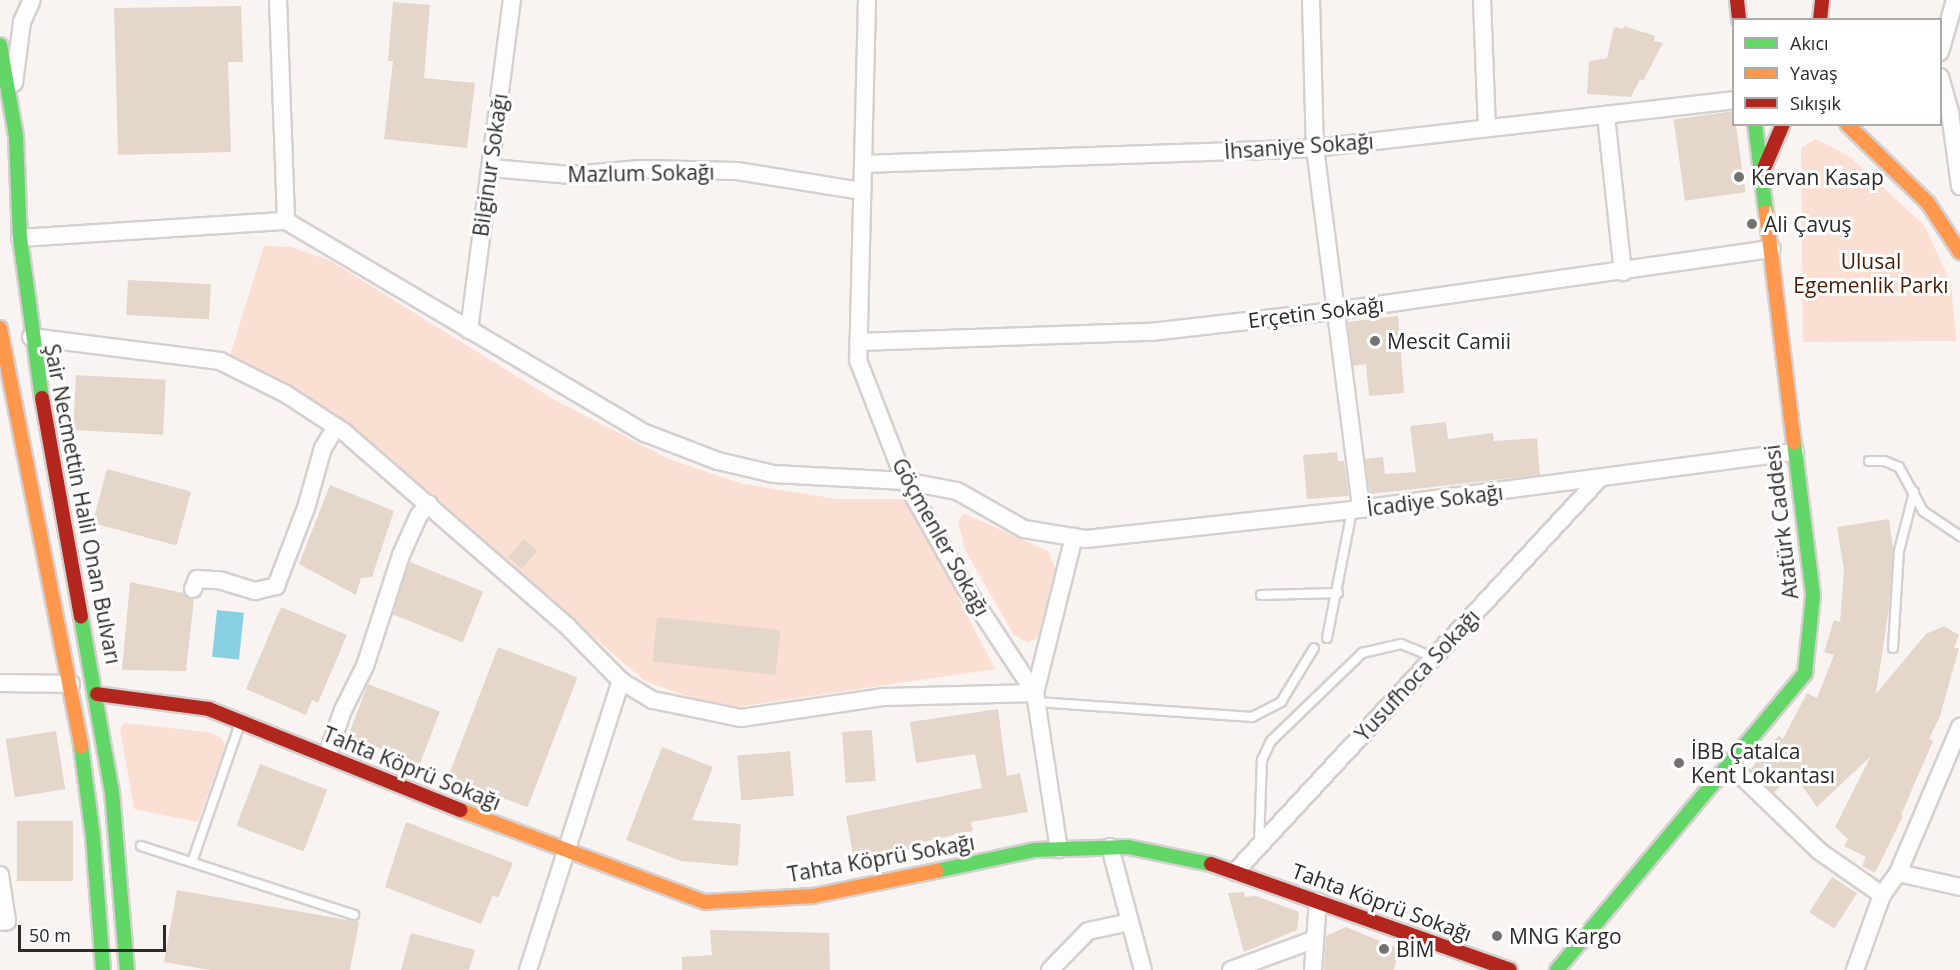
<!DOCTYPE html>
<meta charset="utf-8">
<style>
body{margin:0}
#map{position:relative;width:1960px;height:970px;overflow:hidden;background:#f9f4f2;font-family:"Open Sans",sans-serif}
div>[style]{position:absolute}
.green>*{inset:0;background:#fbdfd2}
.water>*{inset:0;background:#88cfe3;transform-origin:0 0}
.building>*{inset:0;background:#e4d7c9;transform-origin:0 0}
.roads{filter:drop-shadow(2px 0 #d4d0cf) drop-shadow(-2px 0 #d4d0cf) drop-shadow(0 2px #d4d0cf) drop-shadow(0 -2px #d4d0cf)}
.lane>*{height:8px;margin:-4px;padding:0 4px;transform-origin:4px;border-radius:4px;background:#fefdfd}
.street>*{height:16px;margin:-8px;padding:0 8px;transform-origin:8px;border-radius:8px;background:#fefdfd}
.fast>*{height:14px;margin:-7px;padding:0 7px;transform-origin:7px;border-radius:7px;background:#63d668}
.slow>*{height:14px;margin:-7px;padding:0 7px;transform-origin:7px;border-radius:7px;background:#ff974d}
.jam>*{height:14px;margin:-7px;padding:0 7px;transform-origin:7px;border-radius:7px;background:#b3261e}
.dots>*{width:16px;height:16px;translate:-50% -50%;box-sizing:border-box;border:3px solid #fff;border-radius:50%}
span{translate:-50% -50%;white-space:nowrap;text-align:center;line-height:1.15;-webkit-text-stroke:6px #fff;paint-order:stroke}
.street-label{font-size:21px;color:#2d2a28}
.poi-label{font-size:21px;color:#2d2a28}
.left{translate:0 -50%;text-align:left}
.park-label{font-size:21px;color:#4a1a02}
.legend{position:absolute;left:1732px;top:18px;width:210px;height:108px;box-sizing:border-box;background:#fff;border:2px solid #abaaa9;margin:0;padding:8px 10px;list-style:none;font-size:18px;color:#2d2a28}
.legend li{display:flex;align-items:center;gap:12px;height:30px}
.legend b{width:30px;border:2px solid #abaaa9}
.scale{position:absolute;left:18px;top:925px;width:148px;height:27px;box-sizing:border-box;border:3px solid #2d2a28;border-top:0;padding-left:8px;font-size:18px;line-height:21px;white-space:nowrap;color:#2d2a28;-webkit-text-stroke:4px #fff;paint-order:stroke}
</style>
<div id="map">
<div class="green">
<div style="clip-path:polygon(1816px 139px,1849px 156px,1924px 225px,1951px 283px,1956px 341px,1803px 342px,1801px 148px)"></div>
<div style="clip-path:polygon(264px 246px,291px 247px,331px 261px,553px 399px,669px 459px,743px 484px,837px 499px,907px 499px,995px 669px,723px 709px,645px 681px,356px 434px,229px 359px)"></div>
<div style="clip-path:polygon(963px 513px,1048px 551px,1056px 570px,1044px 625px,1036px 639px,1027px 642px,1014px 635px,966px 552px,958px 522px)"></div>
<div style="clip-path:polygon(125px 723px,207px 732px,219px 736px,226px 744px,198px 822px,134px 809px,120px 729px)"></div>
</div>
<div class="water">
<div style="left:217px;top:610px;width:27px;height:47px;rotate:6deg"></div>
</div>
<div class="building">
<div style="clip-path:polygon(393px 2px,430px 5px,424px 78px,475px 83px,467px 148px,384px 139px,393px 61px,388px 61px)"></div>
<div style="clip-path:polygon(241px 6px,243px 62px,228px 62px,231px 152px,118px 155px,114px 8px)"></div>
<div style="clip-path:polygon(1624px 26px,1655px 36px,1654px 41px,1663px 43px,1643px 81px,1640px 79px,1631px 97px,1587px 94px,1589px 61px,1607px 58px,1614px 27px,1623px 29px)"></div>
<div style="left:1734px;top:111px;width:82px;height:61px;rotate:82deg"></div>
<div style="left:128px;top:280px;width:83px;height:35px;rotate:3deg"></div>
<div style="clip-path:polygon(1398px 316px,1404px 393px,1369px 396px,1366px 364px,1353px 366px,1348px 322px)"></div>
<div style="left:76px;top:375px;width:90px;height:55px;rotate:3deg"></div>
<div style="clip-path:polygon(1446px 422px,1448px 439px,1493px 433px,1494px 441px,1537px 438px,1540px 475px,1370px 494px,1365px 459px,1383px 457px,1385px 474px,1416px 472px,1410px 426px)"></div>
<div style="clip-path:polygon(1337px 452px,1338px 461px,1344px 461px,1349px 496px,1307px 499px,1303px 455px)"></div>
<div style="left:107px;top:469px;width:87px;height:56px;rotate:15deg"></div>
<div style="clip-path:polygon(330px 485px,394px 511px,372px 577px,361px 578px,356px 595px,299px 564px)"></div>
<div style="clip-path:polygon(1889px 519px,1893px 548px,1889px 608px,1876px 694px,1926px 634px,1944px 626px,1959px 635px,1954px 648px,1959px 648px,1940px 716px,1929px 739px,1933px 741px,1901px 815px,1903px 816px,1875px 873px,1862px 866px,1866px 857px,1844px 846px,1848px 839px,1835px 827px,1871px 756px,1817px 807px,1793px 773px,1774px 793px,1750px 770px,1779px 735px,1783px 739px,1807px 693px,1817px 698px,1834px 655px,1824px 652px,1834px 620px,1840px 622px,1844px 570px,1837px 527px)"></div>
<div style="left:524px;top:539px;width:18px;height:24px;rotate:41deg"></div>
<div style="left:410px;top:562px;width:79px;height:55px;rotate:22deg"></div>
<div style="clip-path:polygon(130px 582px,183px 593px,194px 599px,186px 671px,122px 670px)"></div>
<div style="clip-path:polygon(281px 607px,347px 635px,318px 703px,312px 700px,306px 715px,246px 689px)"></div>
<div style="left:657px;top:617px;width:124px;height:45px;rotate:6deg"></div>
<div style="left:498px;top:647px;width:85px;height:139px;rotate:21deg"></div>
<div style="left:368px;top:684px;width:77px;height:56px;rotate:21deg"></div>
<div style="clip-path:polygon(998px 709px,1007px 776px,1020px 773px,1028px 812px,971px 822px,973px 831px,923px 842px,923px 846px,854px 860px,846px 816px,982px 788px,975px 754px,916px 763px,910px 722px)"></div>
<div style="left:872px;top:730px;width:51px;height:30px;rotate:86deg"></div>
<div style="left:56px;top:731px;width:59px;height:51px;rotate:81deg"></div>
<div style="clip-path:polygon(662px 747px,713px 767px,692px 820px,741px 824px,738px 866px,681px 861px,626px 840px)"></div>
<div style="left:790px;top:751px;width:45px;height:53px;rotate:85deg"></div>
<div style="left:260px;top:764px;width:72px;height:66px;rotate:21deg"></div>
<div style="left:17px;top:821px;width:56px;height:60px"></div>
<div style="clip-path:polygon(406px 822px,513px 863px,498px 898px,493px 895px,481px 924px,385px 887px)"></div>
<div style="left:1832px;top:877px;width:30px;height:42px;rotate:33deg"></div>
<div style="clip-path:polygon(177px 890px,359px 922px,350px 970px,210px 970px,164px 962px)"></div>
<div style="clip-path:polygon(1244px 892px,1245px 897px,1256px 896px,1299px 912px,1297px 930px,1244px 952px,1228px 893px)"></div>
<div style="clip-path:polygon(1346px 927px,1399px 949px,1394px 970px,1324px 970px,1326px 936px)"></div>
<div style="clip-path:polygon(710px 930px,829px 933px,830px 970px,682px 970px,682px 957px,712px 955px)"></div>
<div style="clip-path:polygon(411px 933px,475px 950px,469px 970px,401px 970px)"></div>
</div>
<div class="roads">
<div class="lane">
<div style="left:1869px;top:461px;width:15px"></div>
<div style="left:1884px;top:461px;width:16px;rotate:22deg"></div>
<div style="left:1899px;top:467px;width:50px;rotate:61.4deg"></div>
<div style="left:1923px;top:511px;width:45px;rotate:34deg"></div>
<div style="left:1261px;top:595px;width:77px;rotate:-1.5deg"></div>
<div style="left:1327px;top:638px;width:130px;rotate:-78.9deg"></div>
<div style="left:1893px;top:648px;width:97px;rotate:-86.5deg"></div>
<div style="left:1899px;top:551px;width:61px;rotate:-75.7deg"></div>
<div style="left:1037px;top:702px;width:216px;rotate:4deg"></div>
<div style="left:1252px;top:717px;width:33px;rotate:-27deg"></div>
<div style="left:1281px;top:702px;width:63px;rotate:-58.6deg"></div>
<div style="left:1259px;top:844px;width:84px;rotate:-88deg"></div>
<div style="left:1262px;top:760px;width:21px;rotate:-65deg"></div>
<div style="left:1271px;top:741px;width:127px;rotate:-44deg"></div>
<div style="left:1362px;top:653px;width:40px;rotate:-13deg"></div>
<div style="left:1401px;top:644px;width:35px;rotate:22deg"></div>
<div style="left:141px;top:846px;width:224px;rotate:17.9deg"></div>
<div style="left:192px;top:862px;width:147px;rotate:-70.9deg"></div>
</div>
<div class="street">
<div style="left:278px;top:0;width:221px;rotate:87.9deg"></div>
<div style="left:867px;top:0;width:360px;rotate:91.4deg"></div>
<div style="left:858px;top:360px;width:130px;rotate:68.8deg"></div>
<div style="left:905px;top:481px;width:122px;rotate:60.5deg"></div>
<div style="left:965px;top:587px;width:127px;rotate:56.6deg"></div>
<div style="left:1035px;top:693px;width:158px;rotate:81.3deg"></div>
<div style="left:1311px;top:0;width:148px;rotate:88.5deg"></div>
<div style="left:1315px;top:148px;width:364px;rotate:82.7deg"></div>
<div style="left:1482px;top:0;width:128px;rotate:87.8deg"></div>
<div style="left:1940px;top:52px;width:54px;rotate:-73.9deg"></div>
<div style="left:1940px;top:77px;width:37px;rotate:74deg"></div>
<div style="left:1950px;top:113px;width:74px;rotate:82.2deg"></div>
<div style="left:14px;top:83px;width:62px;rotate:-82.5deg"></div>
<div style="left:22px;top:22px;width:24px;rotate:-66deg"></div>
<div style="left:1606px;top:116px;width:157px;rotate:83.8deg"></div>
<div style="left:863px;top:164px;width:452px;rotate:-2deg"></div>
<div style="left:1315px;top:148px;width:422px;rotate:-6.5deg"></div>
<div style="left:491px;top:168px;width:80px;rotate:5deg"></div>
<div style="left:571px;top:175px;width:69px;rotate:-5deg"></div>
<div style="left:640px;top:169px;width:97px;rotate:1.2deg"></div>
<div style="left:737px;top:171px;width:127px;rotate:9.1deg"></div>
<div style="left:20px;top:238px;width:267px;rotate:-3.7deg"></div>
<div style="left:286px;top:221px;width:417px;rotate:30.6deg"></div>
<div style="left:645px;top:433px;width:78px;rotate:21deg"></div>
<div style="left:718px;top:461px;width:57px;rotate:13.1deg"></div>
<div style="left:774px;top:474px;width:131px;rotate:3.1deg"></div>
<div style="left:905px;top:481px;width:53px;rotate:10.9deg"></div>
<div style="left:957px;top:491px;width:77px;rotate:29.6deg"></div>
<div style="left:1024px;top:529px;width:63px;rotate:9.2deg"></div>
<div style="left:1086px;top:539px;width:268px;rotate:-6.2deg"></div>
<div style="left:1352px;top:510px;width:447px;rotate:-7.5deg"></div>
<div style="left:469px;top:330px;width:333px;rotate:-82.6deg"></div>
<div style="left:31px;top:337px;width:191px;rotate:7.2deg"></div>
<div style="left:220px;top:361px;width:74px;rotate:26.6deg"></div>
<div style="left:286px;top:394px;width:69px;rotate:33.2deg"></div>
<div style="left:344px;top:432px;width:297px;rotate:41deg"></div>
<div style="left:568px;top:627px;width:76px;rotate:45.5deg"></div>
<div style="left:621px;top:681px;width:37px;rotate:31deg"></div>
<div style="left:653px;top:700px;width:90px;rotate:11.6deg"></div>
<div style="left:741px;top:718px;width:145px;rotate:-8.4deg"></div>
<div style="left:884px;top:697px;width:151px;rotate:-1.5deg"></div>
<div style="left:858px;top:342px;width:293px;rotate:-2deg"></div>
<div style="left:1151px;top:332px;width:185px;rotate:-6.5deg"></div>
<div style="left:1335px;top:311px;width:441px;rotate:-8.1deg"></div>
<div style="left:193px;top:589px;width:11px;rotate:-68deg"></div>
<div style="left:197px;top:579px;width:22px;rotate:3deg"></div>
<div style="left:219px;top:580px;width:38px;rotate:17deg"></div>
<div style="left:255px;top:591px;width:22px;rotate:-13deg"></div>
<div style="left:276px;top:586px;width:84px;rotate:-69deg"></div>
<div style="left:306px;top:508px;width:62px;rotate:-74.2deg"></div>
<div style="left:323px;top:448px;width:25px;rotate:-58deg"></div>
<div style="left:0;top:683px;width:71px;rotate:0.8deg"></div>
<div style="left:1035px;top:693px;width:161px;rotate:-76deg"></div>
<div style="left:327px;top:756px;width:49px;rotate:-70.8deg"></div>
<div style="left:343px;top:710px;width:49px;rotate:-63.4deg"></div>
<div style="left:365px;top:666px;width:117px;rotate:-72deg"></div>
<div style="left:401px;top:555px;width:44px;rotate:-65.8deg"></div>
<div style="left:419px;top:515px;width:15px;rotate:-48deg"></div>
<div style="left:1729px;top:764px;width:125px;rotate:44deg"></div>
<div style="left:1819px;top:851px;width:77px;rotate:34.9deg"></div>
<div style="left:1882px;top:895px;width:27px;rotate:-54deg"></div>
<div style="left:1898px;top:873px;width:159px;rotate:-67deg"></div>
<div style="left:1110px;top:847px;width:127px;rotate:75deg"></div>
<div style="left:1235px;top:872px;width:536px;rotate:-47.19deg"></div>
<div style="left:1898px;top:873px;width:64px;rotate:12.7deg"></div>
<div style="left:0;top:875px;width:47px;rotate:81.3deg"></div>
<div style="left:7px;top:921px;width:7px;rotate:172deg"></div>
<div style="left:528px;top:970px;width:304px;rotate:-72.2deg"></div>
<div style="left:1050px;top:970px;width:54px;rotate:-45.7deg"></div>
<div style="left:1088px;top:931px;width:43px;rotate:-12.1deg"></div>
<div style="left:1231px;top:970px;width:87px;rotate:-20.1deg"></div>
<div style="left:1313px;top:970px;width:69px;rotate:-85.9deg"></div>
<div style="left:1855px;top:970px;width:80px;rotate:-70.2deg"></div>
</div>
<div class="fast">
<div style="left:0;top:45px;width:92px;rotate:80deg"></div>
<div style="left:16px;top:136px;width:102px;rotate:87.8deg"></div>
<div style="left:20px;top:238px;width:162px;rotate:82.2deg"></div>
<div style="left:1755px;top:124px;width:89px;rotate:82.9deg"></div>
<div style="left:81px;top:617px;width:178px;rotate:80deg"></div>
<div style="left:112px;top:792px;width:179px;rotate:85.2deg"></div>
<div style="left:81px;top:746px;width:92px;rotate:82.5deg"></div>
<div style="left:93px;top:837px;width:133px;rotate:85.7deg"></div>
<div style="left:936px;top:871px;width:101px;rotate:-12deg"></div>
<div style="left:1035px;top:850px;width:93px;rotate:-1.8deg"></div>
<div style="left:1128px;top:847px;width:85px;rotate:11.6deg"></div>
<div style="left:1557px;top:970px;width:387px;rotate:-50.1deg"></div>
<div style="left:1805px;top:673px;width:78px;rotate:-84.1deg"></div>
<div style="left:1813px;top:595px;width:154px;rotate:-97.1deg"></div>
</div>
<div class="slow">
<div style="left:1847px;top:124px;width:113px;rotate:44.3deg"></div>
<div style="left:1928px;top:203px;width:59px;rotate:56.9deg"></div>
<div style="left:1766px;top:212px;width:232px;rotate:83.1deg"></div>
<div style="left:0;top:328px;width:426px;rotate:79deg"></div>
<div style="left:460px;top:810px;width:262px;rotate:20.6deg"></div>
<div style="left:705px;top:902px;width:108px;rotate:-3.2deg"></div>
<div style="left:813px;top:896px;width:126px;rotate:-11.5deg"></div>
</div>
<div class="jam">
<div style="left:1737px;top:0;width:20px;rotate:84deg"></div>
<div style="left:1820px;top:20px;width:20px;rotate:-84deg"></div>
<div style="left:1762px;top:173px;width:53px;rotate:-66.8deg"></div>
<div style="left:42px;top:398px;width:222px;rotate:79.9deg"></div>
<div style="left:97px;top:694px;width:113px;rotate:7.6deg"></div>
<div style="left:209px;top:709px;width:271px;rotate:21.9deg"></div>
<div style="left:1211px;top:864px;width:317px;rotate:19.5deg"></div>
</div>
</div>
<div class="dots">
<div style="left:1739px;top:177px;background:#74716f"></div>
<div style="left:1752px;top:224px;background:#74716f"></div>
<div style="left:1375px;top:341px;background:#74716f"></div>
<div style="left:1679px;top:763px;background:#74716f"></div>
<div style="left:1497px;top:936px;background:#74716f"></div>
<div style="left:1384px;top:949px;background:#74716f"></div>
</div>
<div class="street-label">
<span style="left:1299px;top:146px;rotate:-4deg">İhsaniye Sokağı</span>
<span style="left:490px;top:165px;rotate:-82deg">Bilginur Sokağı</span>
<span style="left:641px;top:173px;rotate:-1deg">Mazlum Sokağı</span>
<span style="left:1316px;top:312px;rotate:-7deg">Erçetin Sokağı</span>
<span style="left:1435px;top:500px;rotate:-7deg">İcadiye Sokağı</span>
<span style="left:83px;top:504px;rotate:79deg">Şair Necmettin Halil Onan Bulvarı</span>
<span style="left:1781px;top:522px;rotate:-97deg">Atatürk Caddesi</span>
<span style="left:941px;top:537px;rotate:61deg">Göçmenler Sokağı</span>
<span style="left:1417px;top:675px;rotate:-47deg">Yusufhoca Sokağı</span>
<span style="left:412px;top:768px;rotate:22deg">Tahta Köprü Sokağı</span>
<span style="left:881px;top:858px;rotate:-10deg">Tahta Köprü Sokağı</span>
<span style="left:1382px;top:902px;rotate:20deg">Tahta Köprü Sokağı</span>
</div>
<div class="poi-label">
<span class="left" style="left:1751px;top:177px">Kervan Kasap</span>
<span class="left" style="left:1764px;top:224px">Ali Çavuş</span>
<span class="left" style="left:1387px;top:341px">Mescit Camii</span>
<span class="left" style="left:1691px;top:763px">İBB Çatalca<br>Kent Lokantası</span>
<span class="left" style="left:1509px;top:936px">MNG Kargo</span>
<span class="left" style="left:1396px;top:949px">BİM</span>
</div>
<div class="park-label">
<span style="left:1871px;top:273px">Ulusal<br>Egemenlik Parkı</span>
</div>
<ul class="legend">
<li><b style="height:8px;background:#63d668"></b>Akıcı</li>
<li><b style="height:8px;background:#ff974d"></b>Yavaş</li>
<li><b style="height:8px;background:#b3261e"></b>Sıkışık</li>
</ul>
<div class="scale">50 m</div>
</div>
